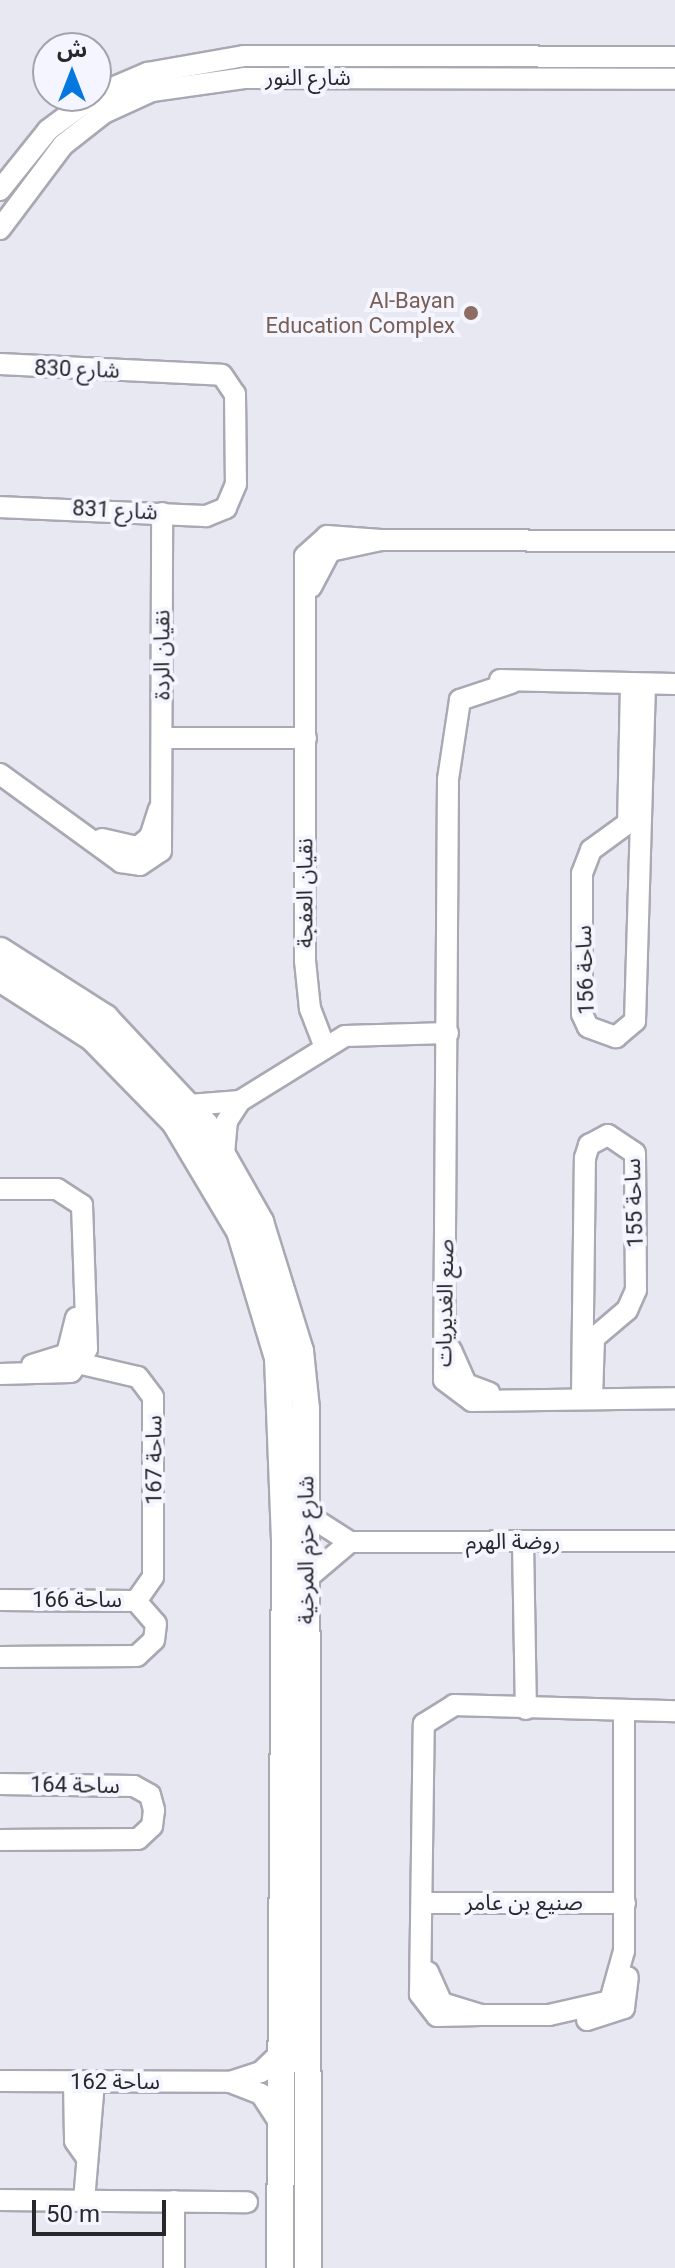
<!DOCTYPE html>
<meta charset="utf-8">
<style>
body{margin:0}
#map{position:relative;width:675px;height:2268px;overflow:hidden;background:#e8e8f3;font-family:Roboto,"Noto Sans Arabic",sans-serif}
div>[style]{position:absolute}
.roads{filter:drop-shadow(2px 0 #a9a8b3) drop-shadow(-2px 0 #a9a8b3) drop-shadow(0 2px #a9a8b3) drop-shadow(0 -2px #a9a8b3)}
.minor>*{height:20px;margin:-10px;padding:0 10px;transform-origin:10px;border-radius:10px;background:#fff}
.tertiary>*{height:26px;margin:-13px;padding:0 13px;transform-origin:13px;border-radius:13px;background:#fff}
.dots>*{width:22px;height:22px;translate:-50% -50%;box-sizing:border-box;border:4px solid #f5f5ff;border-radius:50%}
span{translate:-50% -50%;white-space:nowrap;text-align:center;line-height:1.15;-webkit-text-stroke:8px #f5f5ff;paint-order:stroke}
.street-label{font-size:22px;color:#28282c}
.education-label{font-size:22px;color:#785e54}
.right{translate:-100% -50%;text-align:right}
.north{position:absolute;left:32px;top:32px;width:80px;height:80px;box-sizing:border-box;background:#f5f5ff;border:2px solid #a3a3ab;border-radius:50%;rotate:0deg;font-size:22px;font-weight:700;line-height:32px;text-align:center;color:#28282c}
.north::after{content:'';display:block;margin:auto;width:28px;height:36px;background:#0578df;clip-path:polygon(50% 0,100% 100%,50% 72%,0 100%)}
.scale{position:absolute;left:32px;top:2200px;width:134px;height:36px;box-sizing:border-box;border:4px solid #28282c;border-top:0;padding-left:10px;font-size:24px;line-height:28px;white-space:nowrap;color:#28282c;-webkit-text-stroke:6px #f5f5ff;paint-order:stroke}
</style>
<div id="map">
<div class="roads">
<div class="minor">
<div style="left:96px;top:95px;width:56px;rotate:-23.3deg"></div>
<div style="left:147px;top:73px;width:98px;rotate:-9.9deg"></div>
<div style="left:244px;top:56px;width:431px;rotate:0.1deg"></div>
<div style="left:0;top:190px;width:77px;rotate:-51.3deg"></div>
<div style="left:48px;top:130px;width:57px;rotate:-36.5deg"></div>
<div style="left:0;top:229px;width:105px;rotate:-53.1deg"></div>
<div style="left:63px;top:145px;width:52px;rotate:-38deg"></div>
<div style="left:104px;top:113px;width:53px;rotate:-24.6deg"></div>
<div style="left:152px;top:91px;width:93px;rotate:-8deg"></div>
<div style="left:244px;top:78px;width:431px;rotate:0.1deg"></div>
<div style="left:0;top:364px;width:222px;rotate:2.8deg"></div>
<div style="left:222px;top:375px;width:23px;rotate:56deg"></div>
<div style="left:235px;top:394px;width:90px;rotate:89.4deg"></div>
<div style="left:236px;top:484px;width:26px;rotate:113deg"></div>
<div style="left:226px;top:508px;width:22px;rotate:158deg"></div>
<div style="left:206px;top:516px;width:206px;rotate:-177.5deg"></div>
<div style="left:311px;top:587px;width:41px;rotate:-62.2deg"></div>
<div style="left:330px;top:551px;width:52px;rotate:-12.2deg"></div>
<div style="left:381px;top:540px;width:294px;rotate:0.2deg"></div>
<div style="left:500px;top:680px;width:175px;rotate:1.3deg"></div>
<div style="left:511px;top:683px;width:54px;rotate:161.6deg"></div>
<div style="left:460px;top:700px;width:80px;rotate:98.6deg"></div>
<div style="left:448px;top:779px;width:601px;rotate:90.38deg"></div>
<div style="left:444px;top:1380px;width:35px;rotate:37deg"></div>
<div style="left:472px;top:1401px;width:203px;rotate:-0.8deg"></div>
<div style="left:631px;top:684px;width:139px;rotate:91.2deg"></div>
<div style="left:628px;top:823px;width:46px;rotate:143.9deg"></div>
<div style="left:591px;top:850px;width:25px;rotate:111deg"></div>
<div style="left:582px;top:873px;width:141px;rotate:90deg"></div>
<div style="left:582px;top:1014px;width:14px;rotate:65deg"></div>
<div style="left:588px;top:1027px;width:30px;rotate:20deg"></div>
<div style="left:616px;top:1037px;width:25px;rotate:-40deg"></div>
<div style="left:635px;top:1021px;width:337px;rotate:-88.3deg"></div>
<div style="left:162px;top:738px;width:144px"></div>
<div style="left:0;top:774px;width:150px;rotate:36deg"></div>
<div style="left:121px;top:862px;width:19px;rotate:9deg"></div>
<div style="left:140px;top:865px;width:25px;rotate:-34deg"></div>
<div style="left:161px;top:851px;width:338px;rotate:-89.8deg"></div>
<div style="left:102px;top:839px;width:37px;rotate:13deg"></div>
<div style="left:138px;top:847px;width:16px;rotate:-40deg"></div>
<div style="left:150px;top:837px;width:29px;rotate:-72deg"></div>
<div style="left:324px;top:1045px;width:39px;rotate:-111deg"></div>
<div style="left:310px;top:1009px;width:48px;rotate:-95.9deg"></div>
<div style="left:305px;top:961px;width:405px;rotate:-90deg"></div>
<div style="left:305px;top:556px;width:30px;rotate:-42deg"></div>
<div style="left:327px;top:536px;width:54px;rotate:4.2deg"></div>
<div style="left:189px;top:1105px;width:51px;rotate:-4.5deg"></div>
<div style="left:240px;top:1101px;width:123px;rotate:-31.8deg"></div>
<div style="left:345px;top:1036px;width:103px;rotate:-1.7deg"></div>
<div style="left:224px;top:1154px;width:33px;rotate:-85deg"></div>
<div style="left:227px;top:1121px;width:24px;rotate:-57deg"></div>
<div style="left:0;top:1189px;width:57px"></div>
<div style="left:57px;top:1189px;width:30px;rotate:33deg"></div>
<div style="left:82px;top:1205px;width:144px;rotate:88deg"></div>
<div style="left:87px;top:1349px;width:28px;rotate:125deg"></div>
<div style="left:71px;top:1372px;width:71px;rotate:178.4deg"></div>
<div style="left:451px;top:1350px;width:37px;rotate:66deg"></div>
<div style="left:466px;top:1384px;width:25px;rotate:21deg"></div>
<div style="left:82px;top:1364px;width:57px;rotate:13.1deg"></div>
<div style="left:138px;top:1377px;width:25px;rotate:53deg"></div>
<div style="left:153px;top:1397px;width:180px;rotate:90deg"></div>
<div style="left:153px;top:1577px;width:29px;rotate:125deg"></div>
<div style="left:32px;top:1365px;width:37px;rotate:-17deg"></div>
<div style="left:67px;top:1354px;width:37px;rotate:-76deg"></div>
<div style="left:582px;top:1397px;width:239px;rotate:-89.3deg"></div>
<div style="left:585px;top:1158px;width:14px;rotate:-73deg"></div>
<div style="left:589px;top:1145px;width:21px;rotate:-28deg"></div>
<div style="left:608px;top:1135px;width:32px;rotate:34deg"></div>
<div style="left:635px;top:1153px;width:137px;rotate:89.6deg"></div>
<div style="left:636px;top:1290px;width:22px;rotate:114deg"></div>
<div style="left:627px;top:1310px;width:43px;rotate:139.7deg"></div>
<div style="left:594px;top:1338px;width:59px;rotate:91.9deg"></div>
<div style="left:306px;top:1514px;width:52px;rotate:32.5deg"></div>
<div style="left:523px;top:1542px;width:167px;rotate:89deg"></div>
<div style="left:305px;top:1580px;width:59px;rotate:-40.2deg"></div>
<div style="left:350px;top:1542px;width:325px;rotate:-0.2deg"></div>
<div style="left:0;top:1600px;width:136px;rotate:0.4deg"></div>
<div style="left:136px;top:1601px;width:30px;rotate:49deg"></div>
<div style="left:156px;top:1624px;width:16px;rotate:97deg"></div>
<div style="left:154px;top:1640px;width:23px;rotate:137deg"></div>
<div style="left:137px;top:1656px;width:137px;rotate:179.6deg"></div>
<div style="left:0;top:1784px;width:134px;rotate:0.9deg"></div>
<div style="left:134px;top:1786px;width:18px;rotate:29deg"></div>
<div style="left:150px;top:1795px;width:16px;rotate:75deg"></div>
<div style="left:154px;top:1810px;width:16px;rotate:97deg"></div>
<div style="left:152px;top:1826px;width:19px;rotate:137deg"></div>
<div style="left:138px;top:1839px;width:138px;rotate:179.6deg"></div>
<div style="left:424px;top:1903px;width:201px"></div>
<div style="left:428px;top:1972px;width:34px;rotate:66deg"></div>
<div style="left:442px;top:2003px;width:41px;rotate:17.1deg"></div>
<div style="left:481px;top:2015px;width:68px"></div>
<div style="left:549px;top:2015px;width:63px;rotate:-12.9deg"></div>
<div style="left:610px;top:2001px;width:52px;rotate:-74.4deg"></div>
<div style="left:624px;top:1951px;width:239px;rotate:-90deg"></div>
<div style="left:481px;top:2015px;width:44px;rotate:178.7deg"></div>
<div style="left:437px;top:2016px;width:28px;rotate:-128deg"></div>
<div style="left:420px;top:1994px;width:270px;rotate:-89.2deg"></div>
<div style="left:424px;top:1724px;width:36px;rotate:-32deg"></div>
<div style="left:454px;top:1705px;width:221px;rotate:1.6deg"></div>
<div style="left:587px;top:2020px;width:39px;rotate:-18deg"></div>
<div style="left:624px;top:2008px;width:31px;rotate:-83deg"></div>
<div style="left:0;top:2081px;width:230px;rotate:0.2deg"></div>
<div style="left:230px;top:2082px;width:33px;rotate:21deg"></div>
<div style="left:261px;top:2094px;width:35px;rotate:57deg"></div>
<div style="left:74px;top:2081px;width:60px;rotate:89deg"></div>
<div style="left:75px;top:2141px;width:19px;rotate:55deg"></div>
<div style="left:230px;top:2082px;width:33px;rotate:-18deg"></div>
<div style="left:261px;top:2072px;width:28px;rotate:-44deg"></div>
<div style="left:0;top:2200px;width:247px;rotate:0.5deg"></div>
<div style="left:84px;top:2201px;width:119px;rotate:-85.2deg"></div>
<div style="left:174px;top:2268px;width:67px;rotate:-90deg"></div>
</div>
<div class="tertiary">
<div style="left:0;top:951px;width:125px;rotate:32.5deg"></div>
<div style="left:105px;top:1018px;width:146px;rotate:46.9deg"></div>
<div style="left:205px;top:1125px;width:112px;rotate:60.4deg"></div>
<div style="left:260px;top:1222px;width:135px;rotate:72.8deg"></div>
<div style="left:300px;top:1351px;width:58px;rotate:84.1deg"></div>
<div style="left:306px;top:1409px;width:859px;rotate:89.87deg"></div>
<div style="left:0;top:978px;width:111px;rotate:32.8deg"></div>
<div style="left:93px;top:1038px;width:117px;rotate:45.7deg"></div>
<div style="left:175px;top:1122px;width:127px;rotate:59.2deg"></div>
<div style="left:240px;top:1231px;width:133px;rotate:73.3deg"></div>
<div style="left:278px;top:1358px;width:185px;rotate:87.8deg"></div>
<div style="left:285px;top:1543px;width:725px;rotate:90.4deg"></div>
</div>
</div>
<div class="dots">
<div style="left:471px;top:313px;background:#8d6e63"></div>
</div>
<div class="street-label">
<span style="left:308px;top:78px">شارع النور</span>
<span style="left:77px;top:369px;rotate:2deg">شارع 830</span>
<span style="left:115px;top:510px;rotate:3deg">شارع 831</span>
<span style="left:162px;top:655px;rotate:-90deg">نقيان الردة</span>
<span style="left:305px;top:893px;rotate:-90deg">نقيان العفجة</span>
<span style="left:585px;top:970px;rotate:-92deg">ساحة 156</span>
<span style="left:634px;top:1203px;rotate:-92deg">ساحة 155</span>
<span style="left:445px;top:1303px;rotate:-89deg">صنع الغديريات</span>
<span style="left:154px;top:1460px;rotate:-90deg">ساحة 167</span>
<span style="left:513px;top:1542px">روضة الهرم</span>
<span style="left:306px;top:1550px;rotate:-90deg">شارع حزم المرخية</span>
<span style="left:77px;top:1600px">ساحة 166</span>
<span style="left:75px;top:1785px;rotate:1deg">ساحة 164</span>
<span style="left:524px;top:1903px">صنيع بن عامر</span>
<span style="left:115px;top:2082px">ساحة 162</span>
</div>
<div class="education-label">
<span class="right" style="left:455px;top:313px">Al-Bayan<br>Education Complex</span>
</div>
<div class="north">ش</div>
<div class="scale">50 m</div>
</div>
